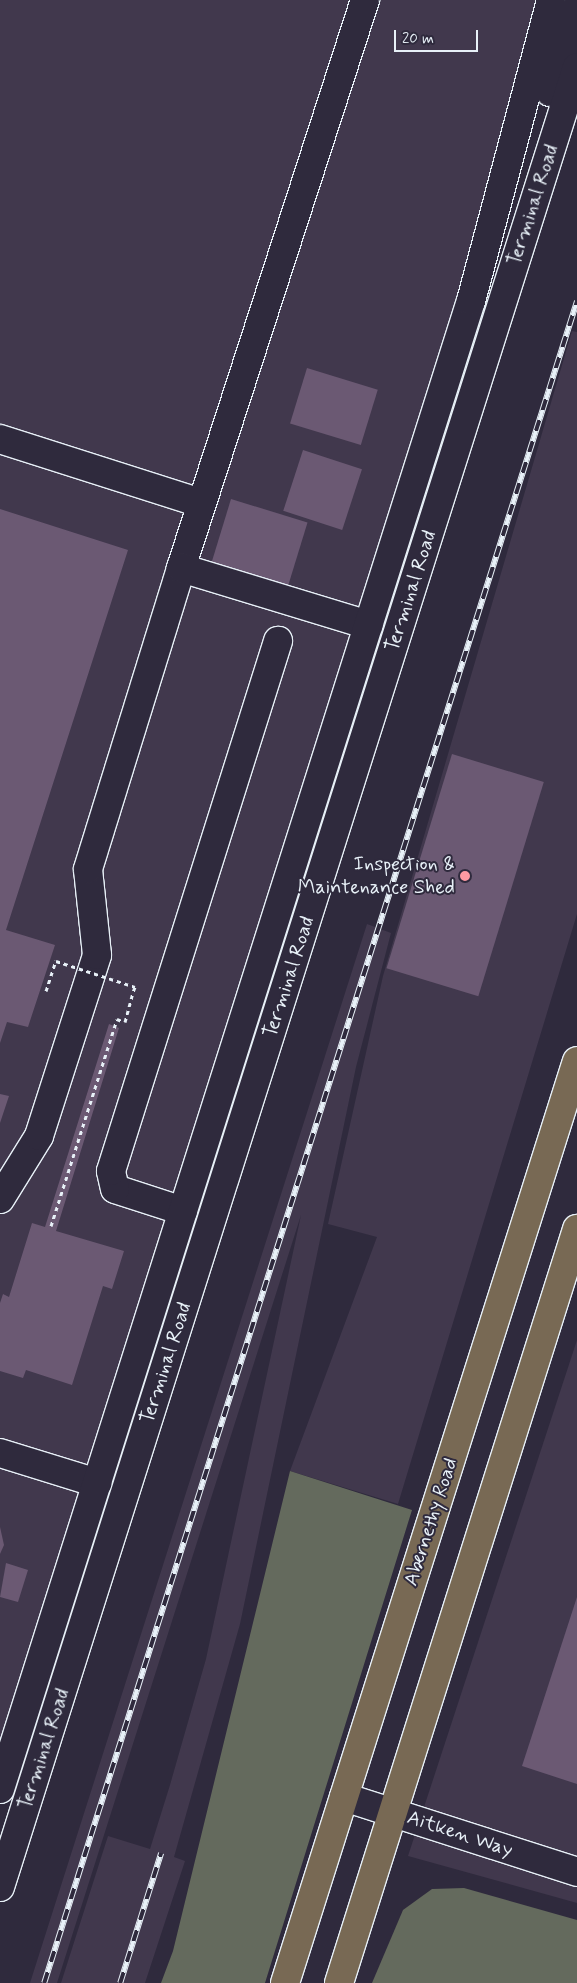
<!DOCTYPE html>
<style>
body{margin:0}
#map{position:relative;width:577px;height:1983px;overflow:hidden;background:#2f2a3d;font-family:Mynerve,sans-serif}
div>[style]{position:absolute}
.built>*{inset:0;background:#41384d}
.green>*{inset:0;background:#646a5d}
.building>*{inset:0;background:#6b5973;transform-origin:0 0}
.path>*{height:3px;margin-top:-1.5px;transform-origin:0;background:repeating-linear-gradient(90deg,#e8f1f8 0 4px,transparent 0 8px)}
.roads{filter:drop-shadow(1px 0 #e8f1f8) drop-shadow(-1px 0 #e8f1f8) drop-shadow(0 1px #e8f1f8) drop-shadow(0 -1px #e8f1f8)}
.minor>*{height:28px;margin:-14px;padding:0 14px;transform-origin:14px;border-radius:14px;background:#2f2a3d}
.major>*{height:28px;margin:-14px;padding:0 14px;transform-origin:14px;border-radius:14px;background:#786954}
.rail>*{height:5.5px;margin-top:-2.75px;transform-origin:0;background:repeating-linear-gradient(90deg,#2f2a3d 0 11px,#e8f1f8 0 22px);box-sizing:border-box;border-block:1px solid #e8f1f8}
.path-bridge>*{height:3px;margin-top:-1.5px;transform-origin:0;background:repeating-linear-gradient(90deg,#e8f1f8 0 4px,transparent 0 8px)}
.dots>*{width:14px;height:14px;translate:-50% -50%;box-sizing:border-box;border:2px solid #2f2a3d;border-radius:50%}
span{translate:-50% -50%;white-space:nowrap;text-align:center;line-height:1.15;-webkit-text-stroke:4px #2f2a3d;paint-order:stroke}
.street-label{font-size:20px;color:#e8f1f8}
.poi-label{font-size:20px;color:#e8f1f8}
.right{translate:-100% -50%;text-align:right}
.scale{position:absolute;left:394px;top:30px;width:84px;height:22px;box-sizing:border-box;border:2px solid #e8f1f8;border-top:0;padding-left:6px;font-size:15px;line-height:18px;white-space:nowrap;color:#e8f1f8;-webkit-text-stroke:4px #2f2a3d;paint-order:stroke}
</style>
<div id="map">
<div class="built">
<div style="clip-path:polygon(0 0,539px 0,456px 309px,0 1749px)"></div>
<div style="clip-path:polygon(572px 331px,577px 332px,577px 914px,398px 1504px,290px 1471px,377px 1237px,328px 1224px,383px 976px)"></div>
<div style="clip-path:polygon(367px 924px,391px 933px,356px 1067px,240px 1624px,174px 1857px,185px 1861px,145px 1983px,61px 1983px,108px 1836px,150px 1849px,170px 1785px,206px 1659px,301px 1215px,57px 1983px,30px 1983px)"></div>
<div style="clip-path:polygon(577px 1340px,577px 1903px,408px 1856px)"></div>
</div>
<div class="green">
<div style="clip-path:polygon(290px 1471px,412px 1510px,265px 1983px,161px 1983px,173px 1951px)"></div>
<div style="clip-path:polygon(464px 1888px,577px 1920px,577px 1983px,372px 1983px,403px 1910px,432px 1889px)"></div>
</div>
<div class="building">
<div style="left:307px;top:368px;width:74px;height:58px;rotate:17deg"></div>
<div style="left:303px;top:450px;width:62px;height:64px;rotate:18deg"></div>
<div style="left:231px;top:499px;width:80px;height:75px;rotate:17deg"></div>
<div style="clip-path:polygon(0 509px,128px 550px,6px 930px,55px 945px,28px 1027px,7px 1022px,0 1043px)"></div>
<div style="left:452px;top:754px;width:96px;height:224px;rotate:17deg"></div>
<div style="clip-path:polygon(109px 1024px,119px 1028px,56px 1231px,124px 1251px,112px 1289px,103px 1286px,72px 1385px,26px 1370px,23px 1378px,0 1371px,0 1303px,3px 1294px,9px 1297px,32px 1223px,45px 1227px)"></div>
<div style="clip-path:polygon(0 1094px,9px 1096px,0 1123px)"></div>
<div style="clip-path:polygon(0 1527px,4px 1545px,0 1554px)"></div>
<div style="clip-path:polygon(6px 1563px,28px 1570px,18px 1602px,0 1597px)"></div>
<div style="clip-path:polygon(577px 1597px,577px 1784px,522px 1766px)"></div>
</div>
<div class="path">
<div style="left:46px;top:991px;width:32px;rotate:-72deg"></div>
<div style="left:125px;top:1022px;width:31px;rotate:-75deg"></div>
<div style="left:51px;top:1226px;width:217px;rotate:-72.3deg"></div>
<div style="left:117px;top:1019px;width:8px;rotate:23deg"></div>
</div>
<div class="roads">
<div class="minor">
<div style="left:550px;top:92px;width:90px;rotate:-72.6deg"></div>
<div style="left:0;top:439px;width:211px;rotate:17.7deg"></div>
<div style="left:181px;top:568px;width:597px;rotate:-72.05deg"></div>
<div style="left:0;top:1199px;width:74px;rotate:-58.2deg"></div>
<div style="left:39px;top:1136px;width:190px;rotate:-72.2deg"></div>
<div style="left:97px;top:955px;width:86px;rotate:-96deg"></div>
<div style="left:88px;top:869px;width:315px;rotate:-72.8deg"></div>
<div style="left:181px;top:568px;width:196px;rotate:16.9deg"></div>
<div style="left:183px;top:1211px;width:71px;rotate:-162.1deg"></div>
<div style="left:115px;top:1189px;width:18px;rotate:-103deg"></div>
<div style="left:111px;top:1171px;width:556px;rotate:-72.51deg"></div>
<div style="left:0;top:1453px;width:102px;rotate:17.2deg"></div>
<div style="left:0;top:1789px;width:1561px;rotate:-72.44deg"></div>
<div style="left:471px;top:301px;width:311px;rotate:-75.1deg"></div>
<div style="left:344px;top:1797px;width:245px;rotate:17.8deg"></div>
<div style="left:0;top:1887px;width:1909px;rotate:-72.41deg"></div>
</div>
<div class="major">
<div style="left:285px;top:1983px;width:967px;rotate:-72.43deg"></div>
<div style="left:339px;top:1983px;width:791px;rotate:-72.48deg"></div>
</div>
</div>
<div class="rail">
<div style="left:44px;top:1983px;width:1764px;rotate:-72.42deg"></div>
<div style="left:120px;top:1983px;width:136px;rotate:-72.5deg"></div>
</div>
<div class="path-bridge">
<div style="left:56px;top:961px;width:83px;rotate:18.2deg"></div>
<div style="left:135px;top:987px;width:5px;rotate:112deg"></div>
</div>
<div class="dots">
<div style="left:465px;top:876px;background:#ff9aa2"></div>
</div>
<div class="street-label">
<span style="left:533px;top:205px;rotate:-72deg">Terminal Road</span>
<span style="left:411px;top:591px;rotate:-72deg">Terminal Road</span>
<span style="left:289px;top:977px;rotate:-72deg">Terminal Road</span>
<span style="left:166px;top:1363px;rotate:-72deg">Terminal Road</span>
<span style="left:431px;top:1522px;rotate:-72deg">Abernethy Road</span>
<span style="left:44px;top:1749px;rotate:-72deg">Terminal Road</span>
<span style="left:460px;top:1834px;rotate:18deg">Aitken Way</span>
</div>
<div class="poi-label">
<span class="right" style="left:455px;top:876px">Inspection &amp;<br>Maintenance Shed</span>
</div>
<div class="scale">20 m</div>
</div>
